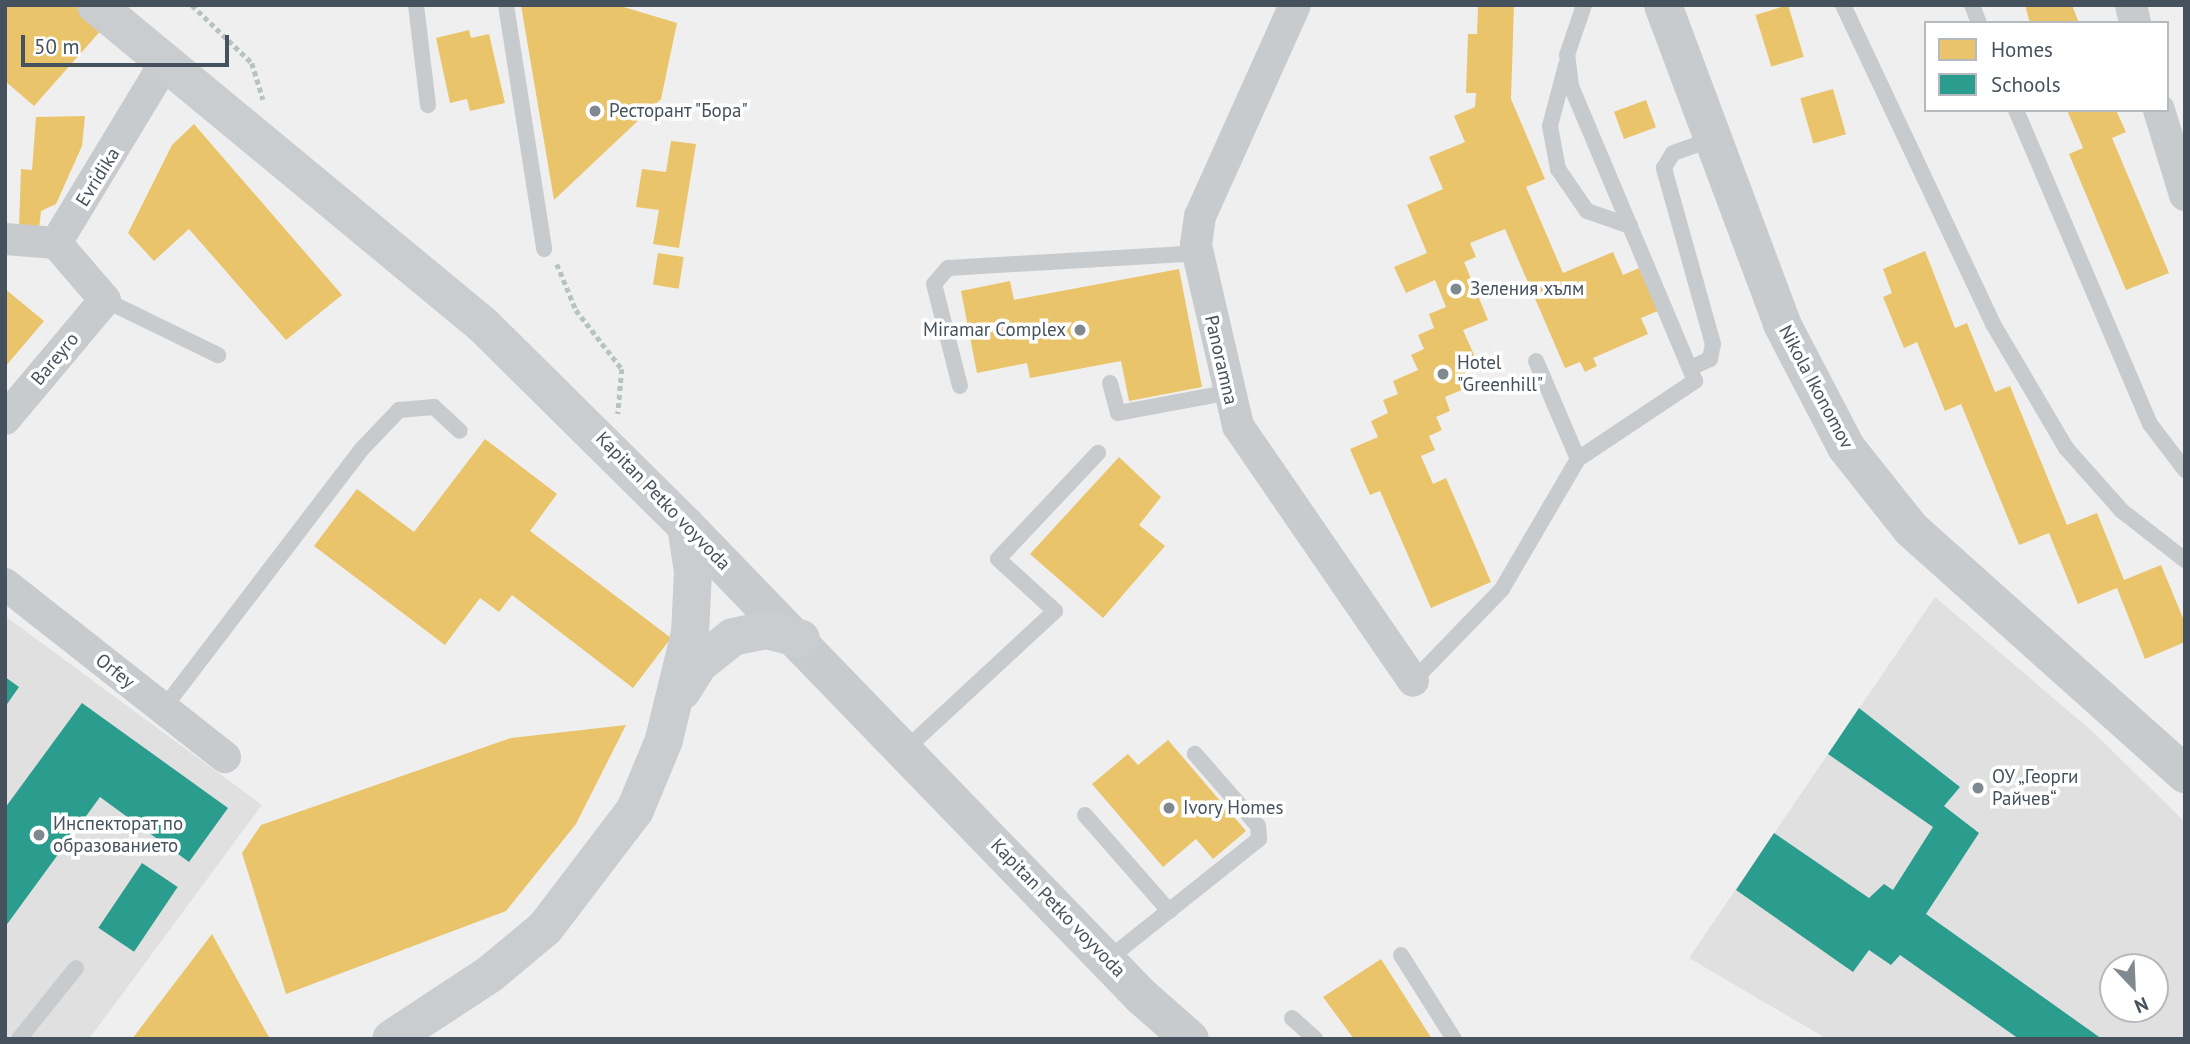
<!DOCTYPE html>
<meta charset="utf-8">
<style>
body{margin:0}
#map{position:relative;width:2190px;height:1044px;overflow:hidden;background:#f0efef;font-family:"PT Sans",sans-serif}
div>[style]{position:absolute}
.education>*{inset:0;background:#e1e0e1}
.homes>*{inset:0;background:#e9c46a;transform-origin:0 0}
.schools>*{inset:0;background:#2a9d8f;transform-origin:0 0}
.path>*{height:4.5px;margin-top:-2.25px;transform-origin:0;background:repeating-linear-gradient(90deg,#b6c3bf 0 5px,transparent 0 8.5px)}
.service>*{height:16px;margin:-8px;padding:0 8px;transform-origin:8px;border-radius:8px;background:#c8cbce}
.minor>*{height:32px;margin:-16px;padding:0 16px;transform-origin:16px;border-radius:16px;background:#c8cbce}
.tertiary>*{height:38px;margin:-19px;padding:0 19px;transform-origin:19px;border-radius:19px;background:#c8cbce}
.secondary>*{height:38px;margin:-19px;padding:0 19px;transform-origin:19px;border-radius:19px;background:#cacdd0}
.dots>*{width:19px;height:19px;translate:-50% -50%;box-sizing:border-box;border:4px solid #fff;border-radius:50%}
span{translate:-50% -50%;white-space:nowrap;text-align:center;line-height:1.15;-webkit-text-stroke:7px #fff;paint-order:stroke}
.poi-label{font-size:19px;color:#45525d}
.left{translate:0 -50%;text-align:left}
.right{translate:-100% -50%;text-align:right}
.street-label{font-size:19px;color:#45525d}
.frame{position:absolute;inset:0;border:7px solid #45525d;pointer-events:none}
.legend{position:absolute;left:1924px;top:21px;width:245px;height:91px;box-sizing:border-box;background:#fff;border:2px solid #b5babe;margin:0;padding:9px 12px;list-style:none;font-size:21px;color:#45525d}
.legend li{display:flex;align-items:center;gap:14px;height:35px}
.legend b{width:35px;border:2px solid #b5babe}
.north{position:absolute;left:2099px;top:953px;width:70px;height:70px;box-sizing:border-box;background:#fff;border:2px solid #b5babe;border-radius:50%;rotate:157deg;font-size:19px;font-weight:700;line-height:28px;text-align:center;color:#45525d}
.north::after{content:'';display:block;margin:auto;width:24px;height:32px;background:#818990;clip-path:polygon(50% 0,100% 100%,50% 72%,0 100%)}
.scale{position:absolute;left:21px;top:35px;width:208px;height:32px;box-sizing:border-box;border:4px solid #45525d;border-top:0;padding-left:9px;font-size:21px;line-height:24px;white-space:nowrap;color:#45525d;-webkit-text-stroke:5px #fff;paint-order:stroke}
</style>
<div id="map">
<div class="education">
<div style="clip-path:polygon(evenodd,1935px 597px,2093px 732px,2185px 822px,2185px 1039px,1827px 1039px,1689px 958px,1935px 597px,2113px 967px,2155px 967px,2155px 1009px,2113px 1009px,2113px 967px)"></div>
<div style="clip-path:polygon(5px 616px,262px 805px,89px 1039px,5px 1039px)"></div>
</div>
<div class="homes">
<div style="clip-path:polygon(5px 5px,79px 5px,104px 27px,34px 106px,5px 81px)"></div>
<div style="clip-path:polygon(521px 5px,617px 5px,677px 23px,661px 99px,554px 200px)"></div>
<div style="clip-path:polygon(1478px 5px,1514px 5px,1511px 99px,1545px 179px,1526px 187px,1563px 273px,1613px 252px,1623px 275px,1639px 268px,1658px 311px,1641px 318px,1648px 334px,1593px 358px,1597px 366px,1585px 372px,1580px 362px,1565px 368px,1505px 229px,1470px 243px,1476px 257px,1464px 262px,1488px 320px,1463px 330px,1478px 364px,1464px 370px,1471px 386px,1445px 397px,1450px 411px,1436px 417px,1442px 430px,1429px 436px,1435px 450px,1421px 456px,1433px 484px,1446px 478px,1491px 582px,1431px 608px,1380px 491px,1370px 495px,1350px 449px,1378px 437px,1371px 421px,1388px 413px,1383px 400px,1398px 394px,1393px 381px,1418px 370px,1411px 355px,1424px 349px,1418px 335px,1434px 328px,1429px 314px,1446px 307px,1435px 280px,1406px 293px,1394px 267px,1427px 253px,1407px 205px,1443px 189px,1429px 157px,1465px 142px,1454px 116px,1475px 107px,1476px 93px,1466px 93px,1468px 34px,1477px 34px)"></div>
<div style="left:1788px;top:5px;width:54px;height:34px;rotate:73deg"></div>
<div style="clip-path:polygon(2025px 5px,2072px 5px,2079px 23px,2030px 23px)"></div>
<div style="clip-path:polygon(469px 30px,471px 38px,489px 34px,505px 103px,470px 111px,467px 99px,450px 103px,436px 38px)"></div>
<div style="left:1833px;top:89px;width:47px;height:34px;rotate:74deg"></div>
<div style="left:1646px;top:100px;width:29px;height:34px;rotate:70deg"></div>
<div style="clip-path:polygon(2067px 110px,2116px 110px,2126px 132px,2112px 138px,2169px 273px,2126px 290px,2069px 154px,2083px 148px)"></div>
<div style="clip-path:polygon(85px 116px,82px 146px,56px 204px,41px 211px,39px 229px,19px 228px,21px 169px,32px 170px,36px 117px)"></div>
<div style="clip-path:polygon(194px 124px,342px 295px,286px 340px,189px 229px,154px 261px,128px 233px,172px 145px)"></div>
<div style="clip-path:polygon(671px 141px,696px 144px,679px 248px,653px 244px,659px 210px,636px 207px,642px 169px,666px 172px)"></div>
<div style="clip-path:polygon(1925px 251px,1955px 328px,1967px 323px,1995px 392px,2010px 386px,2067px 525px,2097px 513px,2124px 580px,2161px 565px,2185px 623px,2185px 642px,2145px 659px,2117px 588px,2078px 604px,2049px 533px,2019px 545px,1961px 404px,1945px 411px,1917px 342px,1904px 348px,1883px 297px,1892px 293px,1883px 269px)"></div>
<div style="left:658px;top:253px;width:26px;height:32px;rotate:9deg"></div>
<div style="clip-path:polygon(1179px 269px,1202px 387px,1129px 401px,1121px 361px,1030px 378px,1027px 363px,977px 373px,961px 291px,1010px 281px,1014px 300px)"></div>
<div style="clip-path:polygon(5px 289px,44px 321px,5px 367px)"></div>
<div style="clip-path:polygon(485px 439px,557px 494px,530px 531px,671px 638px,633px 688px,512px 595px,499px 612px,480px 598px,445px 645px,314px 546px,357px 489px,414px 532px)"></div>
<div style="clip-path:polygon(1119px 457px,1161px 497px,1139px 525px,1165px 546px,1103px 618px,1030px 554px)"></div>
<div style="clip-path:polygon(626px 725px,576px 824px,506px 911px,286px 994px,242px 853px,261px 825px,511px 738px)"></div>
<div style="clip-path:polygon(1168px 740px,1246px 831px,1213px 859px,1196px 839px,1163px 867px,1092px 784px,1128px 754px,1138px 765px)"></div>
<div style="clip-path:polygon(212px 934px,270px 1039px,132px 1039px)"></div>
<div style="clip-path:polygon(1381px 959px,1432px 1039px,1354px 1039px,1323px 997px)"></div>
</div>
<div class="schools">
<div style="clip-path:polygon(5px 677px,19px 687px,5px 707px)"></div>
<div style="clip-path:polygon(82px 703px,228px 808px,189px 862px,100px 797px,5px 927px,5px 808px)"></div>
<div style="clip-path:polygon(1859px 708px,1960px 787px,1944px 806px,1979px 833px,1926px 914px,2102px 1039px,2019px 1039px,1900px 955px,1891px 965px,1869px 950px,1853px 972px,1736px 890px,1774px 833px,1869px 898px,1884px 884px,1893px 890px,1933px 827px,1828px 754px)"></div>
<div style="left:142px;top:863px;width:43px;height:78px;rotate:34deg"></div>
</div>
<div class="path">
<div style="left:192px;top:5px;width:83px;rotate:44deg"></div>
<div style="left:252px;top:63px;width:38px;rotate:73deg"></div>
<div style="left:557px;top:264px;width:50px;rotate:67.6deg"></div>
<div style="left:576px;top:310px;width:75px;rotate:52.1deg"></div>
<div style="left:622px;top:369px;width:45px;rotate:95.1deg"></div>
</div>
<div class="service">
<div style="left:416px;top:5px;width:101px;rotate:83.2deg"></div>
<div style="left:506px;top:5px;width:247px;rotate:81.1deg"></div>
<div style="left:1843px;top:5px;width:353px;rotate:64.8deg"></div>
<div style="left:1993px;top:324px;width:144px;rotate:59.5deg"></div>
<div style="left:2066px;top:448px;width:84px;rotate:48.4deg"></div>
<div style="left:2122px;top:511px;width:80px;rotate:37.9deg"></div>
<div style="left:1972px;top:5px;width:19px;rotate:69deg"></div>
<div style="left:1566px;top:65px;width:63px;rotate:104.7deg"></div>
<div style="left:1550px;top:126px;width:44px;rotate:79.5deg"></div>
<div style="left:1558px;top:169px;width:51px;rotate:55.4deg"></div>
<div style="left:1587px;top:211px;width:46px;rotate:19.2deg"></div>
<div style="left:2016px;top:110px;width:341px;rotate:66.9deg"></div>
<div style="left:2150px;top:424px;width:58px;rotate:52.7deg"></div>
<div style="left:105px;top:300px;width:126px;rotate:26deg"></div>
<div style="left:1536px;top:361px;width:107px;rotate:66.8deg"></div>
<div style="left:1578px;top:459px;width:141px;rotate:-33.7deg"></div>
<div style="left:1695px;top:381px;width:320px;rotate:-112.8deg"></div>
<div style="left:1571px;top:86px;width:31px;rotate:-97deg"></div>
<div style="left:1567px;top:55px;width:53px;rotate:-71.2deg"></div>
<div style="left:1690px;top:368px;width:22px;rotate:-24deg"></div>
<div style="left:1710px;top:359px;width:15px;rotate:-79deg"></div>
<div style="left:1713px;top:344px;width:183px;rotate:-105.6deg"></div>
<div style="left:1664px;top:168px;width:17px;rotate:-59deg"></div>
<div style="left:1673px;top:153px;width:42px;rotate:-19.3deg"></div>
<div style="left:1110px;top:383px;width:31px;rotate:75deg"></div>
<div style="left:1118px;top:413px;width:110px;rotate:-10.5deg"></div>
<div style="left:960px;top:386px;width:105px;rotate:-104.3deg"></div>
<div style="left:934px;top:284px;width:21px;rotate:-49deg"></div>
<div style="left:948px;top:268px;width:250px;rotate:-3.4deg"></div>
<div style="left:1413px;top:681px;width:128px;rotate:-45.9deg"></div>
<div style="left:1502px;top:589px;width:151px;rotate:-59.7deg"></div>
<div style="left:163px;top:709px;width:325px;rotate:-52.6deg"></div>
<div style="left:360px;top:451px;width:57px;rotate:-46.4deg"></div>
<div style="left:399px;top:410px;width:35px;rotate:-5deg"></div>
<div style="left:434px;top:407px;width:35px;rotate:43deg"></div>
<div style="left:906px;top:749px;width:203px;rotate:-42.8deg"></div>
<div style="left:1055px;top:611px;width:77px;rotate:-137.6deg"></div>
<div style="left:998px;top:559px;width:146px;rotate:-46.7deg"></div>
<div style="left:1085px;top:815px;width:128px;rotate:48.8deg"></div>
<div style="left:1401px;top:955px;width:99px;rotate:57.8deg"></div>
<div style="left:1107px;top:960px;width:194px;rotate:-38.5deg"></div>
<div style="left:1259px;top:839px;width:13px;rotate:-94deg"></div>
<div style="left:1258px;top:826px;width:96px;rotate:-131.2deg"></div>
<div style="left:1292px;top:1018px;width:31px;rotate:42deg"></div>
<div style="left:19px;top:1039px;width:91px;rotate:-51.2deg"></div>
</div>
<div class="minor">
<div style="left:1295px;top:5px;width:231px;rotate:114.2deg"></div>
<div style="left:1200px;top:216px;width:29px;rotate:98deg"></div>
<div style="left:1196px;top:245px;width:186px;rotate:76.9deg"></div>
<div style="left:1238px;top:426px;width:309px;rotate:55.5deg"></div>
<div style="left:2131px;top:5px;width:18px;rotate:77deg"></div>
<div style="left:2159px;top:110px;width:89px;rotate:73deg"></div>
<div style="left:5px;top:239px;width:51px;rotate:4.5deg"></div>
<div style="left:56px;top:243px;width:208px;rotate:-58.8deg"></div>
<div style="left:5px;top:419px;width:155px;rotate:-50deg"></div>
<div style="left:105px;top:300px;width:75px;rotate:-130.7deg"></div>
<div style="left:5px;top:584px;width:280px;rotate:38.2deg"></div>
</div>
<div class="tertiary">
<div style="left:1663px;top:5px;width:340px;rotate:69.5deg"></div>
<div style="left:1782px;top:324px;width:139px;rotate:62.5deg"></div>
<div style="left:1846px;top:447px;width:105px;rotate:51.6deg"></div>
<div style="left:1911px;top:529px;width:368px;rotate:41.8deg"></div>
<div style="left:686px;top:526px;width:654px;rotate:45.93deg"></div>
<div style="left:1141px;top:996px;width:65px;rotate:41.3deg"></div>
</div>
<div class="secondary">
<div style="left:96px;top:5px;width:502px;rotate:39.59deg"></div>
<div style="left:483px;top:325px;width:286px;rotate:44.7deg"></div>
<div style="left:686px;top:526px;width:47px;rotate:81.3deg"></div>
<div style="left:693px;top:572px;width:61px;rotate:92.8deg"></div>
<div style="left:690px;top:633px;width:110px;rotate:103.7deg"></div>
<div style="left:664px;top:740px;width:76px;rotate:112.5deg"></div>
<div style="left:635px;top:810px;width:148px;rotate:127.3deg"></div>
<div style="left:545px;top:928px;width:72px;rotate:140.1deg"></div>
<div style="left:490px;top:974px;width:118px;rotate:146.7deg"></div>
<div style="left:682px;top:691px;width:32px;rotate:-58deg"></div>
<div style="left:699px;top:664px;width:43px;rotate:-38.5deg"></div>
<div style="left:733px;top:637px;width:34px;rotate:-12deg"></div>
<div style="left:766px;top:630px;width:36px;rotate:14deg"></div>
</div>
<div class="dots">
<div style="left:595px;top:111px;background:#818990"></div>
<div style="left:1456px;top:289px;background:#818990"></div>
<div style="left:1080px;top:330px;background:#818990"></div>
<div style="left:1443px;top:374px;background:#818990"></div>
<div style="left:1978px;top:788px;background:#818990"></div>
<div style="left:1169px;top:808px;background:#818990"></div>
<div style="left:39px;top:835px;background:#818990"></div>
</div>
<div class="poi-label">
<span class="left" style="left:609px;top:111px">Ресторант "Бора"</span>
<span class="left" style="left:1470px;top:289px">Зеления хълм</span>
<span class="right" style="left:1066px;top:330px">Miramar Complex</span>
<span class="left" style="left:1457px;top:374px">Hotel<br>"Greenhill"</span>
<span class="left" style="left:1992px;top:788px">ОУ „Георги<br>Райчев“</span>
<span class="left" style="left:1183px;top:808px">Ivory Homes</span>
<span class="left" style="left:53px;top:835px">Инспекторат по<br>образованието</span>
</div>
<div class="street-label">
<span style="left:98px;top:177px;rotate:-58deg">Evridika</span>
<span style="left:55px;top:359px;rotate:-50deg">Bareyro</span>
<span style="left:1221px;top:360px;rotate:77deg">Panoramna</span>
<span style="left:1816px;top:387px;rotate:62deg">Nikola Ikonomov</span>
<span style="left:663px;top:501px;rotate:46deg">Kapitan Petko voyvoda</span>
<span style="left:115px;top:671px;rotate:38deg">Orfey</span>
<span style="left:1058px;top:908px;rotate:46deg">Kapitan Petko voyvoda</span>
</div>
<div class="frame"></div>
<ul class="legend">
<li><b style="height:19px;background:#e9c46a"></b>Homes</li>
<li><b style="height:19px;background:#2a9d8f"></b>Schools</li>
</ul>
<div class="north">N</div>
<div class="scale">50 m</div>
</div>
